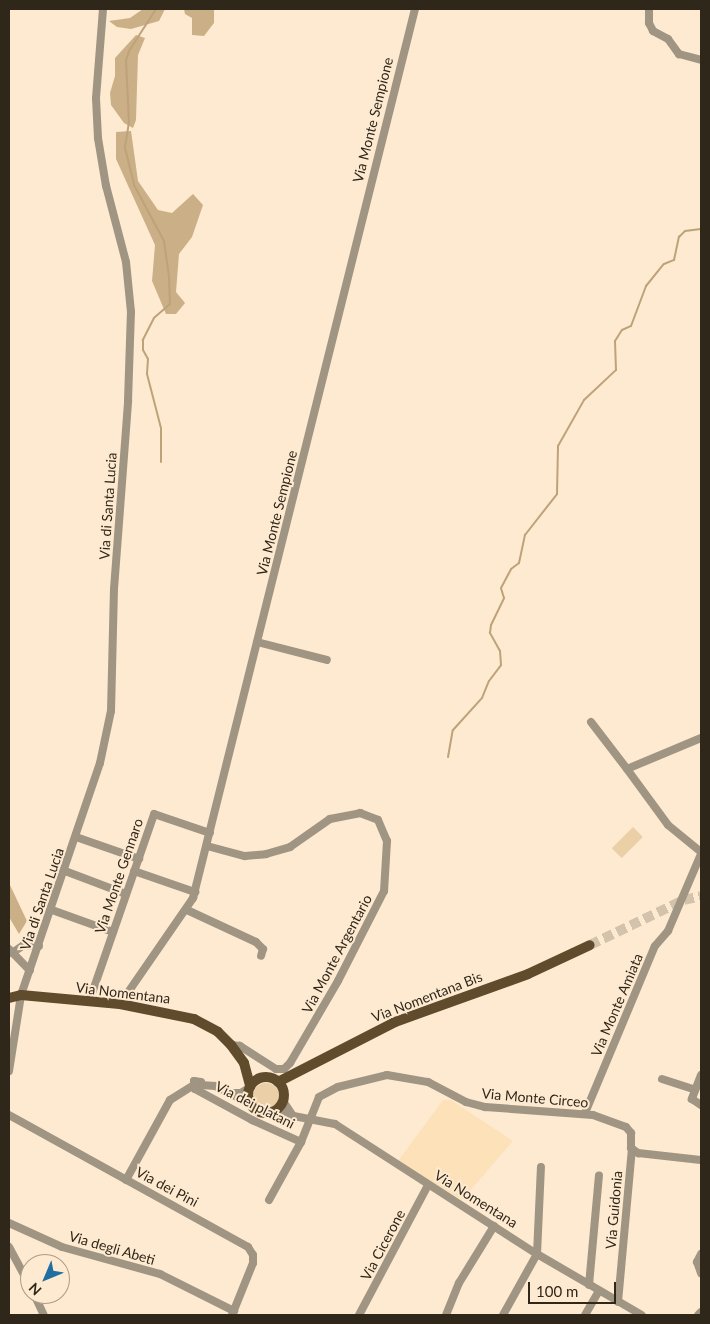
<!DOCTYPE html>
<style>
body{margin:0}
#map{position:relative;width:710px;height:1324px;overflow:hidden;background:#fdead0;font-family:Lato,sans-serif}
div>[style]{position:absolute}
.built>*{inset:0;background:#fce1b9}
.green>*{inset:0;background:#ebcfa6;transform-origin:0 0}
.round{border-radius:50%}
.forest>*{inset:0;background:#cbaf86}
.stream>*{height:2px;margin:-1px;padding:0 1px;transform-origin:1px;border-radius:1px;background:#bea279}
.major-tunnel>*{height:10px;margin-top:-5px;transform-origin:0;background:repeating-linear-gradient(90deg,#d4c3ac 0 10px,transparent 0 15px)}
.minor>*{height:8px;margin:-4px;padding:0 4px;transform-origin:4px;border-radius:4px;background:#a09483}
.major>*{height:10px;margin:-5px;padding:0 5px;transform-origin:5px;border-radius:5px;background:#604b2c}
.major>.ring{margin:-5px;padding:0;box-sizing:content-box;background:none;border:10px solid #604b2c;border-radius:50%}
span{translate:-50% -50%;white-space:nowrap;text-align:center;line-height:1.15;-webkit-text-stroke:4px #fdead0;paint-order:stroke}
.street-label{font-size:14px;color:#30271b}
.frame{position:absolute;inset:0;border:10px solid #30271b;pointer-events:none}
.north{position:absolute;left:20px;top:1254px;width:50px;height:50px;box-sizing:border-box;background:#fdead0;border:1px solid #ab9c88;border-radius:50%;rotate:225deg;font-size:14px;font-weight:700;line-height:20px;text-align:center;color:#30271b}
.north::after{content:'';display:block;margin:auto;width:18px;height:22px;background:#216ea1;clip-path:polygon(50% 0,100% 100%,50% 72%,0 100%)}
.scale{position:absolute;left:528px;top:1282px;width:88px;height:22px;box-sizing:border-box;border:2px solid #30271b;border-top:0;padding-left:6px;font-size:15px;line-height:18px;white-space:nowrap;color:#30271b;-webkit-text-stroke:4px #fdead0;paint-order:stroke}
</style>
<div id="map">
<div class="built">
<div style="clip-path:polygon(443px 1100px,451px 1100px,513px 1141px,462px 1200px,398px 1161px)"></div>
</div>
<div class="green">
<div style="left:633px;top:827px;width:14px;height:30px;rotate:45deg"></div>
<div class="round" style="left:253px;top:1083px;width:26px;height:26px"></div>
</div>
<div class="forest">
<div style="clip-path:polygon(143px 9px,165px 9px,159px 21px,131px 29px,117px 27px,109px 21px,130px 18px)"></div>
<div style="clip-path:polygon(184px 9px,214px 9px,214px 23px,204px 36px,192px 35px,192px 18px,185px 14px)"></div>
<div style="clip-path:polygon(136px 35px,145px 38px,138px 55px,136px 120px,133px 128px,124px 123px,111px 105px,110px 93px,115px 76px,115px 58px)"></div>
<div style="clip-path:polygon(131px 131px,138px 181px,158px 210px,172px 213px,193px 194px,203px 205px,192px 237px,179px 254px,176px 292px,185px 303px,176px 314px,166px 314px,152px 281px,155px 245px,116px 159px,116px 132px)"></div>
<div style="clip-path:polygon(9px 883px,27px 921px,19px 934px,9px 917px)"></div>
</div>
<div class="stream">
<div style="left:156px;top:9px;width:50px;rotate:122.7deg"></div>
<div style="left:129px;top:51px;width:10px;rotate:107deg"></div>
<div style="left:126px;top:61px;width:61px;rotate:87.2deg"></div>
<div style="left:129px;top:122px;width:26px;rotate:99deg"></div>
<div style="left:125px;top:148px;width:38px;rotate:76deg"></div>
<div style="left:134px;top:185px;width:64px;rotate:61.8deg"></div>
<div style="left:164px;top:241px;width:35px;rotate:82deg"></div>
<div style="left:169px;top:276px;width:28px;rotate:88deg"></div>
<div style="left:170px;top:304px;width:21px;rotate:139deg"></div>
<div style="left:154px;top:318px;width:25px;rotate:117deg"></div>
<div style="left:143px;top:340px;width:10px;rotate:90deg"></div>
<div style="left:143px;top:350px;width:10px;rotate:61deg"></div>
<div style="left:148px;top:359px;width:15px;rotate:94deg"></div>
<div style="left:147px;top:374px;width:56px;rotate:75.5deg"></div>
<div style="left:161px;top:428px;width:34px;rotate:90deg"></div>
<div style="left:448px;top:757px;width:27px;rotate:-80deg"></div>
<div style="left:453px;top:730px;width:43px;rotate:-47.8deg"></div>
<div style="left:482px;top:698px;width:18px;rotate:-68deg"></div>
<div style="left:489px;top:681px;width:20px;rotate:-53deg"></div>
<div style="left:501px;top:665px;width:14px;rotate:-94deg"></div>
<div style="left:500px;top:651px;width:21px;rotate:-119deg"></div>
<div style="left:490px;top:633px;width:8px;rotate:-83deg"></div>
<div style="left:491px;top:625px;width:30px;rotate:-64deg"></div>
<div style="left:504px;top:598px;width:10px;rotate:-107deg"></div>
<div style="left:501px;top:588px;width:21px;rotate:-62deg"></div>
<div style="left:511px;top:569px;width:10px;rotate:-37deg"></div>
<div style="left:519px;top:563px;width:29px;rotate:-78deg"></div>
<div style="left:525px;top:535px;width:52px;rotate:-52deg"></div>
<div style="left:557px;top:494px;width:48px;rotate:-88.8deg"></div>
<div style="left:558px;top:446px;width:53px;rotate:-60.5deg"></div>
<div style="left:584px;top:400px;width:44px;rotate:-43.2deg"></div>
<div style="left:616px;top:370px;width:29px;rotate:-92deg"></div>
<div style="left:615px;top:341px;width:13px;rotate:-58deg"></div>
<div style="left:622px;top:330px;width:10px;rotate:-24deg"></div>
<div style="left:631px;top:326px;width:43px;rotate:-69.4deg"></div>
<div style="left:646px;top:286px;width:28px;rotate:-51deg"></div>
<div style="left:664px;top:264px;width:11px;rotate:-22deg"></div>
<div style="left:674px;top:260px;width:24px;rotate:-78deg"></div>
<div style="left:679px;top:237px;width:8px;rotate:-45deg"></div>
<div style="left:685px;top:231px;width:16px;rotate:-7deg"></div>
</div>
<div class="major-tunnel">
<div style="left:590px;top:945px;width:104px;rotate:-25.6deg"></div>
<div style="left:684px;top:900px;width:17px;rotate:-13deg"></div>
</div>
<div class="minor">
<div style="left:649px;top:9px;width:14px;rotate:90deg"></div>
<div style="left:649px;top:23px;width:9px;rotate:63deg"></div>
<div style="left:653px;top:31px;width:17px;rotate:28deg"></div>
<div style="left:668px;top:39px;width:19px;rotate:54deg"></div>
<div style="left:679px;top:54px;width:23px;rotate:15deg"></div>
<div style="left:257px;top:642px;width:72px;rotate:14.4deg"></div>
<div style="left:591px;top:722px;width:59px;rotate:52.5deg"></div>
<div style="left:701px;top:738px;width:80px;rotate:157.3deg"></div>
<div style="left:627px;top:769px;width:69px;rotate:53.8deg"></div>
<div style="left:668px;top:825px;width:43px;rotate:39.3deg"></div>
<div style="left:76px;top:837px;width:67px;rotate:19.2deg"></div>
<div style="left:207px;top:846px;width:39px;rotate:15deg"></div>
<div style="left:245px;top:856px;width:21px;rotate:-5deg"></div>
<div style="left:266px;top:854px;width:25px;rotate:-16deg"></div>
<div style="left:290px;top:847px;width:49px;rotate:-35deg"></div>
<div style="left:330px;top:819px;width:31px;rotate:-11deg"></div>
<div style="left:360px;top:813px;width:19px;rotate:21deg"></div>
<div style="left:378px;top:820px;width:23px;rotate:67deg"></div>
<div style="left:387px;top:841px;width:50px;rotate:93.4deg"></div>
<div style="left:384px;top:891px;width:101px;rotate:117.1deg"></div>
<div style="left:338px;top:981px;width:95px;rotate:120.3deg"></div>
<div style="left:290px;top:1063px;width:8px;rotate:135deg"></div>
<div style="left:284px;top:1069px;width:8px;rotate:180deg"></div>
<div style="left:276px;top:1069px;width:43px;rotate:-147.4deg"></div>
<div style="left:240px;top:1046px;width:9px;rotate:-174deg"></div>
<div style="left:65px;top:871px;width:65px;rotate:20.7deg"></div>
<div style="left:134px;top:871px;width:65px;rotate:19deg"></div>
<div style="left:52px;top:910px;width:65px;rotate:19.8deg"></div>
<div style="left:187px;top:910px;width:76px;rotate:24.9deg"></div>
<div style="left:256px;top:942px;width:10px;rotate:45deg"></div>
<div style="left:263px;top:949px;width:7px;rotate:106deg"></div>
<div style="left:9px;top:949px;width:30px;rotate:46deg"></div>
<div style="left:12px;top:953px;width:14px;rotate:-34deg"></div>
<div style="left:24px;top:945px;width:15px;rotate:4deg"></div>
<div style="left:89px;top:1002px;width:199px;rotate:-70.9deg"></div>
<div style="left:154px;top:814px;width:59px;rotate:18.7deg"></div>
<div style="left:120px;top:1004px;width:129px;rotate:-55.4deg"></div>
<div style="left:193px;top:898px;width:916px;rotate:-75.98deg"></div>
<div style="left:9px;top:1071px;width:77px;rotate:-81deg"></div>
<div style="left:21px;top:995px;width:245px;rotate:-71.2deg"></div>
<div style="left:100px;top:763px;width:53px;rotate:-78.1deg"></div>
<div style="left:111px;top:711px;width:122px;rotate:-88.6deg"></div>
<div style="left:114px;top:589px;width:189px;rotate:-85.7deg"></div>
<div style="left:128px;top:401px;width:89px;rotate:-88.1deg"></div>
<div style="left:131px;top:312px;width:50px;rotate:-95.7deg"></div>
<div style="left:126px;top:262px;width:79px;rotate:-104.7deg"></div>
<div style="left:106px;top:186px;width:49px;rotate:-99.5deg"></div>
<div style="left:98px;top:138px;width:40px;rotate:-92.9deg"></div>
<div style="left:96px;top:98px;width:89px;rotate:-85.5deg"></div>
<div style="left:701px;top:1075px;width:26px;rotate:111deg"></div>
<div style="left:692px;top:1099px;width:11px;rotate:34deg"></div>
<div style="left:662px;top:1079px;width:35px;rotate:18deg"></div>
<div style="left:201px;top:1085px;width:14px;rotate:4deg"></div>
<div style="left:215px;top:1086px;width:39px;rotate:27deg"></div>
<div style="left:199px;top:1089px;width:7px;rotate:-74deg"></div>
<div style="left:201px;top:1082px;width:7px;rotate:-172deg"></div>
<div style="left:194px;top:1081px;width:8px;rotate:83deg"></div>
<div style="left:195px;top:1089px;width:65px;rotate:28.5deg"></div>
<div style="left:252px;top:1120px;width:54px;rotate:24.2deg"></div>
<div style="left:232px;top:1093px;width:9px"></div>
<div style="left:241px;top:1093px;width:9px;rotate:-32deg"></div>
<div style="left:283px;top:1101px;width:18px;rotate:56deg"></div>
<div style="left:273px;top:1112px;width:63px;rotate:11deg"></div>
<div style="left:335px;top:1124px;width:240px;rotate:32.8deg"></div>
<div style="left:537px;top:1254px;width:121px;rotate:30.2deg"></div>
<div style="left:585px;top:1113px;width:181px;rotate:-67.3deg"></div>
<div style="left:655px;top:946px;width:20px;rotate:-49deg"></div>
<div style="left:668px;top:931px;width:84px;rotate:-66.8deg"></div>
<div style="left:9px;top:1115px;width:273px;rotate:28.9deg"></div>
<div style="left:248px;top:1247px;width:9px;rotate:58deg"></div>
<div style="left:253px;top:1255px;width:8px;rotate:90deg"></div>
<div style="left:253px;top:1263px;width:56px;rotate:112deg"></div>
<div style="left:126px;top:1180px;width:91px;rotate:-61.2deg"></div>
<div style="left:170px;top:1100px;width:26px;rotate:-32deg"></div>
<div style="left:269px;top:1200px;width:66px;rotate:-61.1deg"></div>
<div style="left:301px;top:1142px;width:48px;rotate:-68.2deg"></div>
<div style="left:319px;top:1097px;width:21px;rotate:-28deg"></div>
<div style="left:338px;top:1087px;width:50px;rotate:-13.8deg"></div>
<div style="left:387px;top:1075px;width:42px;rotate:9.7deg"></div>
<div style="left:428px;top:1082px;width:43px;rotate:27.8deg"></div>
<div style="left:466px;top:1102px;width:20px;rotate:15deg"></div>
<div style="left:485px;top:1107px;width:108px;rotate:4.2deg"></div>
<div style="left:593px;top:1115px;width:35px;rotate:20deg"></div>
<div style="left:626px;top:1127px;width:8px;rotate:50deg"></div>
<div style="left:631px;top:1133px;width:15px;rotate:90deg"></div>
<div style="left:631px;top:1148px;width:9px;rotate:36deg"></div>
<div style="left:638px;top:1153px;width:63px;rotate:6.3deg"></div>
<div style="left:9px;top:1223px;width:58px;rotate:24.4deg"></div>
<div style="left:62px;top:1247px;width:102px;rotate:15.4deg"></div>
<div style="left:160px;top:1274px;width:83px;rotate:26.6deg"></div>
<div style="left:9px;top:1247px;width:44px;rotate:61.7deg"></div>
<div style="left:701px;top:1254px;width:9px;rotate:117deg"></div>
<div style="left:697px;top:1262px;width:12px;rotate:70deg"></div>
<div style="left:589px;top:1285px;width:110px;rotate:-84.8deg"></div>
<div style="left:34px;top:1294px;width:23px;rotate:65deg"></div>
<div style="left:618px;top:1302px;width:154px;rotate:-84.8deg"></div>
<div style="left:359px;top:1315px;width:147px;rotate:-62deg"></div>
<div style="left:446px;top:1315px;width:35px;rotate:-68deg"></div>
<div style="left:459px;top:1283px;width:67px;rotate:-58.4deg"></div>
<div style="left:503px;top:1315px;width:70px;rotate:-60.9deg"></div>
<div style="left:537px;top:1254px;width:87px;rotate:-87.4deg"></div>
<div style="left:585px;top:1315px;width:28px;rotate:-60deg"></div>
<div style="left:698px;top:1315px;width:4px;rotate:-45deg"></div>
</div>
<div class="major">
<div style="left:9px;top:998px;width:12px;rotate:-14deg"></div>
<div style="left:21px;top:995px;width:99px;rotate:5.2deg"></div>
<div style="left:120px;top:1004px;width:76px;rotate:11.5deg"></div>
<div style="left:194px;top:1019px;width:27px;rotate:28deg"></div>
<div style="left:218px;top:1032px;width:18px;rotate:45deg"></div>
<div style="left:231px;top:1045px;width:22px;rotate:54deg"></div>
<div style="left:244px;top:1063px;width:24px;rotate:75deg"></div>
<div class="ring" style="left:248px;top:1077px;width:26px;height:26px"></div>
<div style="left:278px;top:1082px;width:131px;rotate:-27.1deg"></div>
<div style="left:395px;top:1022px;width:141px;rotate:-19.8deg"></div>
<div style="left:528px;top:974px;width:68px;rotate:-25.1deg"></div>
</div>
<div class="street-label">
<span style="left:373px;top:120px;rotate:-76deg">Via Monte Sempione</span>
<span style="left:108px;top:506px;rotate:-86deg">Via di Santa Lucia</span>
<span style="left:277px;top:513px;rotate:-76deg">Via Monte Sempione</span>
<span style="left:119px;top:876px;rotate:-71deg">Via Monte Gennaro</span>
<span style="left:42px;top:899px;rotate:-71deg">Via di Santa Lucia</span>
<span style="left:337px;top:954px;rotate:-62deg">Via Monte Argentario</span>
<span style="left:123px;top:993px;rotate:7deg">Via Nomentana</span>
<span style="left:427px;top:997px;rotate:-21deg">Via Nomentana Bis</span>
<span style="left:617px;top:1005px;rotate:-67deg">Via Monte Amiata</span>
<span style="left:535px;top:1098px;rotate:5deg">Via Monte Circeo</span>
<span style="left:255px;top:1105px;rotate:27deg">Via dei platani</span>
<span style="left:167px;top:1187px;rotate:28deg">Via dei Pini</span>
<span style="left:476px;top:1199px;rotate:32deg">Via Nomentana</span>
<span style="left:614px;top:1210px;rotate:-85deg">Via Guidonia</span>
<span style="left:383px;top:1245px;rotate:-62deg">Via Cicerone</span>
<span style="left:112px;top:1248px;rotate:16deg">Via degli Abeti</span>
</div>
<div class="frame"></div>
<div class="north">N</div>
<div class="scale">100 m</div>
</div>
